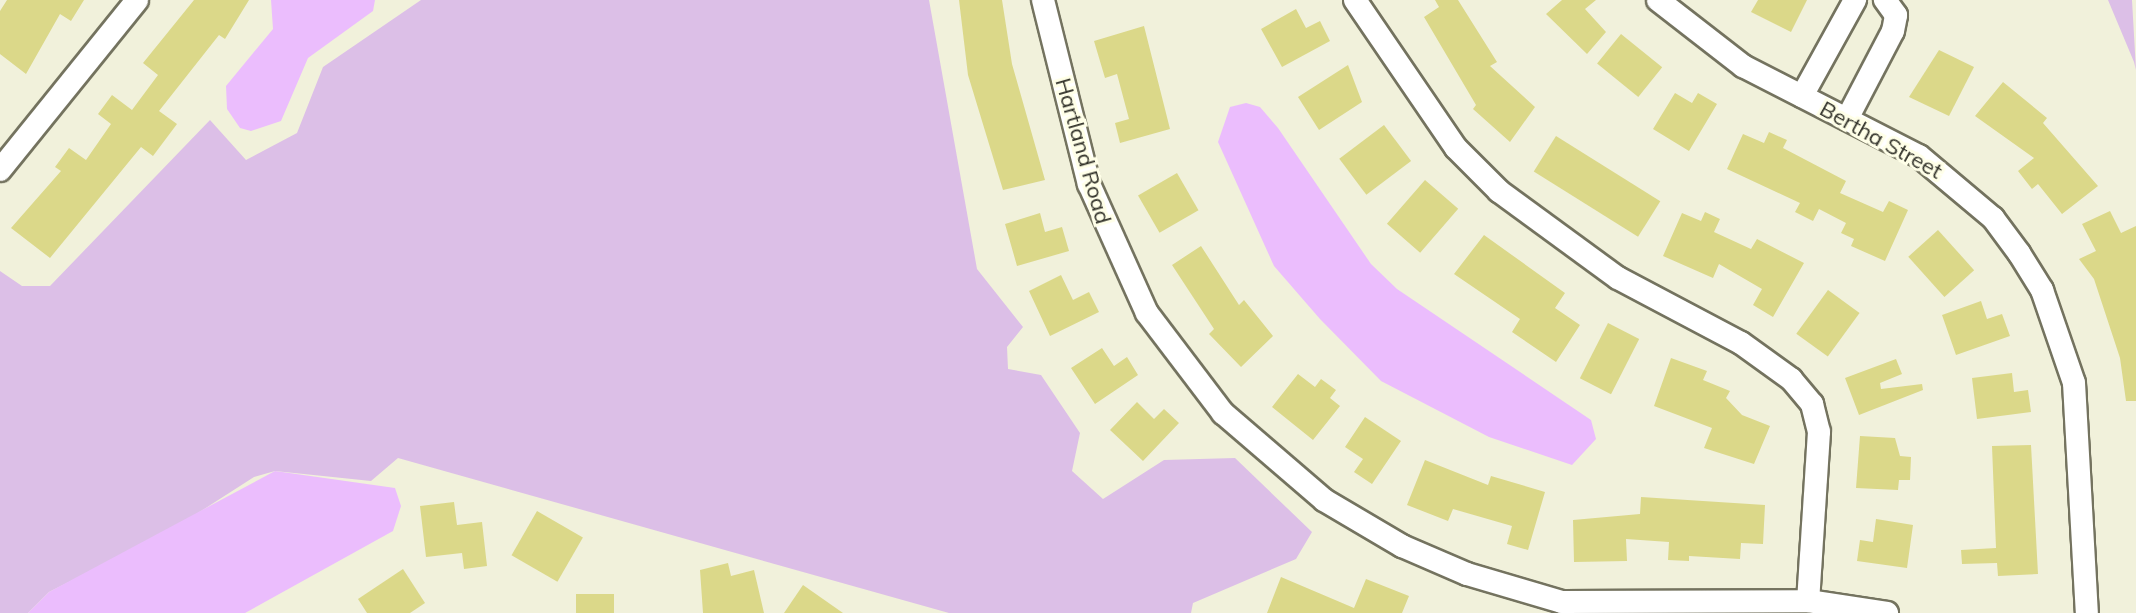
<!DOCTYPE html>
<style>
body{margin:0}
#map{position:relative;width:2136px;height:613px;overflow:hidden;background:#f1f1db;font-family:Mulish,sans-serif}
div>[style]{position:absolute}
.green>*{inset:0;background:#dcbfe7}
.water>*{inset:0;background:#ebbdfd}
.building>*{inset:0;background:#dbd889;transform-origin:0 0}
.roads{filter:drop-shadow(2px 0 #74735f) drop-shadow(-2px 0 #74735f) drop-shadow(0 2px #74735f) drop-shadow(0 -2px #74735f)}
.minor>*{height:22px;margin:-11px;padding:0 11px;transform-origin:11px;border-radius:11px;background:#fff}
span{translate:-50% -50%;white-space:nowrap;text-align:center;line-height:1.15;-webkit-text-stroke:6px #ffffe8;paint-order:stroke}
.street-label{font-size:22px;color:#303028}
</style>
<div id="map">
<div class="green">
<div style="clip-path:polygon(421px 0,929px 0,977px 269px,1023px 327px,1007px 347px,1008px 369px,1041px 375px,1080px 433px,1072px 471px,1103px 499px,1164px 460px,1235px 458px,1312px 532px,1296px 559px,1193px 603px,1191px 613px,949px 613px,398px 458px,371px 481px,275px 471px,254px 477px,173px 529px,49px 592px,28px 613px,0 613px,0 271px,22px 286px,50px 286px,210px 120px,246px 160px,297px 133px,323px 67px)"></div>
<div style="clip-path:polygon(2108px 0,2132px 0,2136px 70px,2134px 62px)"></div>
</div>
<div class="water">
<div style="clip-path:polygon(271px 0,375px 0,373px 11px,308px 58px,281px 121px,251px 131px,240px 128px,227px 109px,226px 86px,273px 29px)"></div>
<div style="clip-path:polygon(1246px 103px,1260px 107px,1278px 128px,1371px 264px,1397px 289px,1591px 420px,1596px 439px,1572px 465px,1489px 437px,1381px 381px,1320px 319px,1274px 266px,1218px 142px,1230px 107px)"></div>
<div style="clip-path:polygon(275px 471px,395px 488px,401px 506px,393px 531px,245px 613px,28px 613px,49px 592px)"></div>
</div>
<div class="building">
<div style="clip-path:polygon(7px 0,84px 0,71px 21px,60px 14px,26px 74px,0 54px,0 11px)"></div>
<div style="clip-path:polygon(194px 0,249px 0,225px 39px,219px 35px,159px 111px,177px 124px,153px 156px,141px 147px,50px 258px,11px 228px,61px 171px,55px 167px,69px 148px,86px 160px,111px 124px,98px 114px,112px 95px,132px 110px,158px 75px,143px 63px)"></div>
<div style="clip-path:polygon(959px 0,1002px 0,1012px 64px,1045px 180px,1003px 190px,968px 75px)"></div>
<div style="clip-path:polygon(1435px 0,1458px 0,1497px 62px,1490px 66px,1535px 107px,1510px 142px,1473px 109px,1476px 105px,1424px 17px,1439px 7px)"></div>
<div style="clip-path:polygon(1562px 0,1596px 0,1585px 9px,1606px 32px,1587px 54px,1546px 14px)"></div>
<div style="clip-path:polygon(1758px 0,1807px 0,1791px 32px,1751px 12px)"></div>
<div style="clip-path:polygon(1296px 9px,1306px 28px,1320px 21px,1330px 41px,1282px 67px,1261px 29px)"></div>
<div style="clip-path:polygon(1144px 26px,1170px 129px,1120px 143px,1115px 123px,1129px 119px,1117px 74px,1105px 78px,1094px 41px)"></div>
<div style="left:1621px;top:34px;width:53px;height:38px;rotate:39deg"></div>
<div style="clip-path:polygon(1939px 50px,1974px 67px,1949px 116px,1909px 97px)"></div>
<div style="clip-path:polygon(1348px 65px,1362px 102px,1319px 130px,1298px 97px)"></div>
<div style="clip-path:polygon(2003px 82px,2047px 118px,2043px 123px,2098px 186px,2062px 214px,2038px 184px,2032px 189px,2018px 171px,2034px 158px,1975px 116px)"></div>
<div style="clip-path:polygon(1675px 93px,1692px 103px,1698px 93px,1717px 104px,1689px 151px,1653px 129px)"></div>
<div style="left:1384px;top:125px;width:45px;height:56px;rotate:53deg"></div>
<div style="clip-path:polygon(1769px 132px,1787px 140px,1783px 148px,1846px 181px,1840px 193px,1883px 212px,1889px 201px,1908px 210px,1885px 261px,1851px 246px,1854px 239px,1841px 233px,1846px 223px,1819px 209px,1813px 221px,1795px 212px,1800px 203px,1727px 169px,1743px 134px,1764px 143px)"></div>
<div style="left:1556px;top:136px;width:123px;height:42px;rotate:32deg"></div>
<div style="left:1177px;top:173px;width:43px;height:45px;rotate:60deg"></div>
<div style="left:1425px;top:180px;width:44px;height:58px;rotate:41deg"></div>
<div style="clip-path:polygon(2110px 211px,2121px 233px,2136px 226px,2136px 401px,2126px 401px,2120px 358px,2094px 279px,2079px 259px,2096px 251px,2082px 224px)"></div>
<div style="clip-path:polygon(1705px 212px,1720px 219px,1714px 232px,1751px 249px,1757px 239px,1804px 263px,1773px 317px,1753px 305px,1762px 289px,1719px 264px,1713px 278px,1663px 256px,1682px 213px,1701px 221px)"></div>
<div style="clip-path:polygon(1040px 213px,1045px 232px,1062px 227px,1069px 251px,1017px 266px,1005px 224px)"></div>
<div style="left:1938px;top:230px;width:54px;height:40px;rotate:48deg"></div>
<div style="clip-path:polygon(1484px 235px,1565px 293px,1555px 308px,1580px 325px,1556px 362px,1512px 332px,1520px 319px,1454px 274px)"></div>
<div style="clip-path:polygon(1201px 246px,1239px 305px,1244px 300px,1273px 336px,1241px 367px,1209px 334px,1214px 329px,1172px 265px)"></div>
<div style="clip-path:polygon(1061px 275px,1073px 300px,1089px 292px,1099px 312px,1050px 336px,1029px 291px)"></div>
<div style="left:1828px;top:290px;width:39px;height:54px;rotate:36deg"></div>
<div style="clip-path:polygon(1981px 301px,1987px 319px,2002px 314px,2010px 336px,1956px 355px,1942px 315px)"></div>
<div style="left:1608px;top:323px;width:35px;height:62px;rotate:27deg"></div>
<div style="clip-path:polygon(1102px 348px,1114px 366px,1127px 357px,1138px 375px,1095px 404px,1071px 368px)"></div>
<div style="clip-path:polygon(1671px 358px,1707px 371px,1703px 380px,1730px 391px,1726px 398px,1742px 415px,1770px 426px,1754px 464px,1704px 448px,1712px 428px,1654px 406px)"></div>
<div style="clip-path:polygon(1896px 359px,1902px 374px,1880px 383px,1881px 389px,1922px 384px,1923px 390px,1859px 415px,1845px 378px)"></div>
<div style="clip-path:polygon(2012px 373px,2014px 392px,2028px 390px,2031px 412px,1977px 419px,1972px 378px)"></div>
<div style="clip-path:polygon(1298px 374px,1315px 387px,1321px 379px,1336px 390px,1330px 398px,1340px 406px,1313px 440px,1272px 407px)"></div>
<div style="clip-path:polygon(1137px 402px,1154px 419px,1164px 409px,1179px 423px,1143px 461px,1110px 430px)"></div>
<div style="clip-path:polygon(1365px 417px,1401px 441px,1372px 484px,1354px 472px,1363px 459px,1345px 447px)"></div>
<div style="clip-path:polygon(1860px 436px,1895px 438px,1900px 456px,1911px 457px,1910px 480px,1899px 480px,1898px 490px,1856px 488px)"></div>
<div style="clip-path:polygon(2031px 445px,2038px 574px,1998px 576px,1997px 563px,1962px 564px,1961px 550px,1996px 548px,1992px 446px)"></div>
<div style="clip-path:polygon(1425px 460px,1488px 485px,1491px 476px,1545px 492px,1528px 550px,1507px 544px,1512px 526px,1453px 509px,1448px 521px,1407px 505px)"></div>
<div style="clip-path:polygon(1641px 497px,1765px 505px,1763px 544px,1741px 543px,1740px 559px,1689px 556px,1689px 561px,1668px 560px,1669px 542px,1626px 539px,1627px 561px,1574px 562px,1573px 520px,1640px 514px)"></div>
<div style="clip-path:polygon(454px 502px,457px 525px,482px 522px,487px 566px,464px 569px,462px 553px,426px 557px,420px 506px)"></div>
<div style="left:537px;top:511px;width:53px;height:51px;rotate:30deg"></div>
<div style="clip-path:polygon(1876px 519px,1913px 525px,1907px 568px,1857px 561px,1860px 540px,1873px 542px)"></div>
<div style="clip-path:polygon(728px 563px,731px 576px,754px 570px,764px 613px,703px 613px,700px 570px)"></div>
<div style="clip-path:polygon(403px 569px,425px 603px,410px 613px,367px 613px,358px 599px)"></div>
<div style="clip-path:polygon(1281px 577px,1354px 608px,1366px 579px,1409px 596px,1402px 613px,1267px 613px)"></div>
<div style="clip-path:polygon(803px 585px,843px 613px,784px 613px)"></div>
<div style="left:576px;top:594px;width:38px;height:19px"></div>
</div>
<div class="roads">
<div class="minor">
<div style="left:1043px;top:0;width:190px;rotate:76deg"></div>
<div style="left:1089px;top:184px;width:141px;rotate:65.8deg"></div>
<div style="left:1147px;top:313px;width:126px;rotate:52.8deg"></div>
<div style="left:1223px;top:413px;width:133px;rotate:40.7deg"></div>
<div style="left:1324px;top:500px;width:91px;rotate:30.5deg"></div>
<div style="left:1402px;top:546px;width:71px;rotate:23.3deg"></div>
<div style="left:1467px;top:574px;width:99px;rotate:16.4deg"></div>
<div style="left:1562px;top:602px;width:246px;rotate:-0.2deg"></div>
<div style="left:1808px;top:601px;width:80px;rotate:8.6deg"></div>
<div style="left:1355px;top:0;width:179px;rotate:55.7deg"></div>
<div style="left:1456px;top:148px;width:61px;rotate:45deg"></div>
<div style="left:1499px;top:191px;width:147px;rotate:36.2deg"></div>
<div style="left:1618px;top:278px;width:139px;rotate:27.9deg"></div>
<div style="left:1741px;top:343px;width:62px;rotate:35.8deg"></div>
<div style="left:1791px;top:379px;width:33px;rotate:50deg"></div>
<div style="left:1812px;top:404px;width:29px;rotate:76deg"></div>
<div style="left:1819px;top:432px;width:169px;rotate:93.7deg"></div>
<div style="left:1658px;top:0;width:108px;rotate:37.8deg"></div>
<div style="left:1743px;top:66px;width:198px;rotate:27.1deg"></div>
<div style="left:1919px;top:156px;width:97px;rotate:40deg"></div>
<div style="left:1993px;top:218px;width:44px;rotate:53.4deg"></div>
<div style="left:2019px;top:253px;width:44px;rotate:58.1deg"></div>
<div style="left:2042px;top:290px;width:98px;rotate:71deg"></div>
<div style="left:2074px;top:383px;width:230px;rotate:86.8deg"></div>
<div style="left:1802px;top:96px;width:110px;rotate:-61.1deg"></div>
<div style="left:1847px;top:119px;width:99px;rotate:-62.4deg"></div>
<div style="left:1893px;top:31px;width:16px;rotate:-79deg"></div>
<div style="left:1896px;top:15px;width:19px;rotate:-126deg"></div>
<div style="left:0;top:170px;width:218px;rotate:-51.1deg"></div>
</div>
</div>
<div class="street-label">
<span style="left:1881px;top:140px;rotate:29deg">Bertha Street</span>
<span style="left:1083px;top:151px;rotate:74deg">Hartland Road</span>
</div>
</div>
